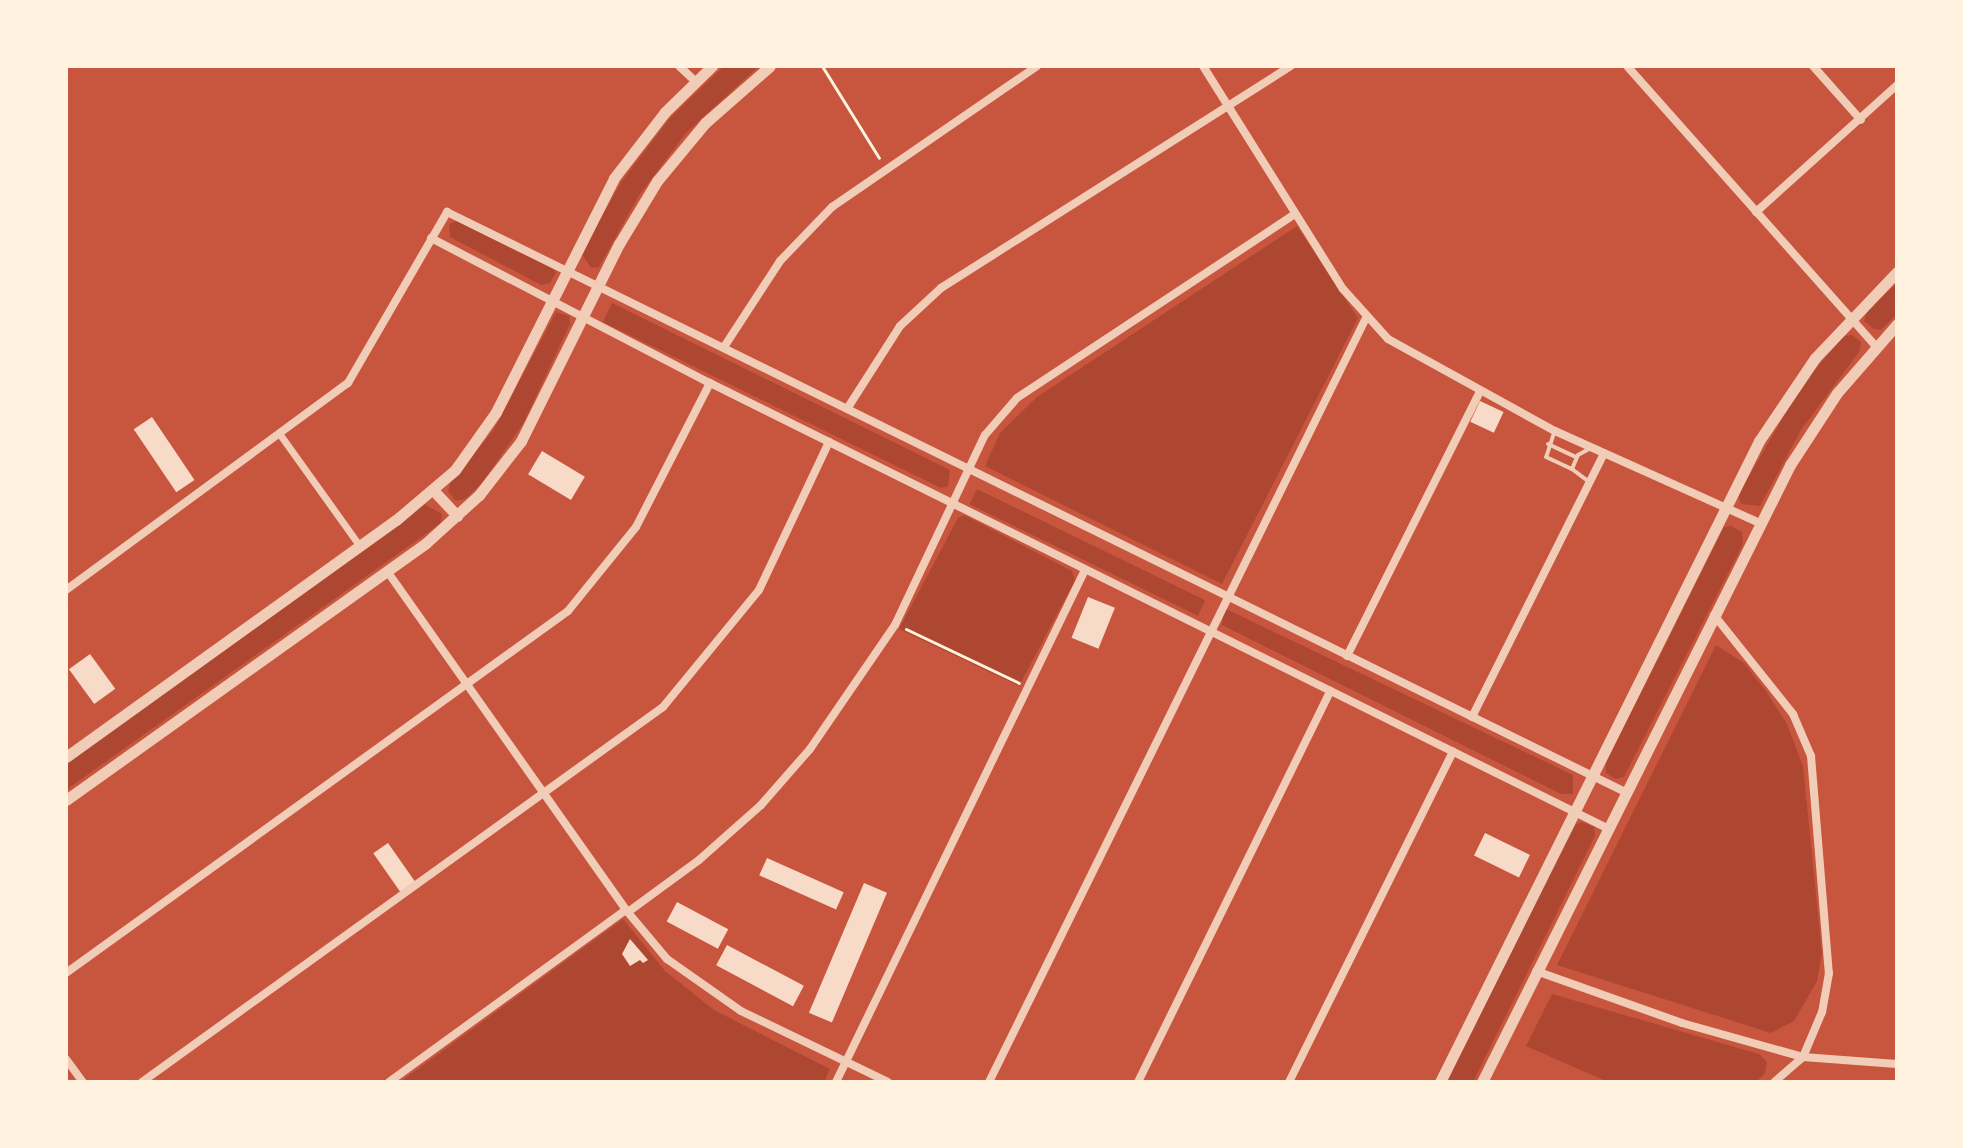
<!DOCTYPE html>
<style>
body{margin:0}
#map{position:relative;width:1963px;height:1148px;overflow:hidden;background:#c8553d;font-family:Quicksand,sans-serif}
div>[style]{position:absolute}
.green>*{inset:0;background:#ae4732;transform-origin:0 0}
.building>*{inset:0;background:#f7dbc8;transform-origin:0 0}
.path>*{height:3px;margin:-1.5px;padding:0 1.5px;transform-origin:1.5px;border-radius:1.5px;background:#fff3e0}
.service>*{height:4px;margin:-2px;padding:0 2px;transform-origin:2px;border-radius:2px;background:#f1ccb7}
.pedestrian>*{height:7px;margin:-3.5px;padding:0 3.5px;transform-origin:3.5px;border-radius:3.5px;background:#f1ccb7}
.minor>*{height:8px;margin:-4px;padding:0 4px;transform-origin:4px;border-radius:4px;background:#f1ccb7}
.tertiary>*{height:11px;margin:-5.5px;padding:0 5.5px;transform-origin:5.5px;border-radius:5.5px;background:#f1ccb7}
span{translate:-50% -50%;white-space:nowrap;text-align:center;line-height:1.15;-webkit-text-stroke:8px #fff3e0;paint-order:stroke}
.frame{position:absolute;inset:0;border:68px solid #fff3e0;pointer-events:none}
</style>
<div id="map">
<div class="green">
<div style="clip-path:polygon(724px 66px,759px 66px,685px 134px,638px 197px,599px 267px,591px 268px,581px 253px,622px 181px,670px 118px)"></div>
<div style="clip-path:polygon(462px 219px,552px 265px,556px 273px,550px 283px,541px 285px,450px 237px,449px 224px)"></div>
<div style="clip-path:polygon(1297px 226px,1358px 318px,1222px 584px,985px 466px,1000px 433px,1037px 397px)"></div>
<div style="clip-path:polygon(1897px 283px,1897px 314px,1881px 330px,1874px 329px,1864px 321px,1867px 311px)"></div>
<div style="clip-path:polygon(612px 303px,950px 470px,948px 486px,941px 488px,603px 322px)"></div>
<div style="clip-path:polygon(556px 312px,569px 316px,570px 324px,523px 424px,481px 484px,465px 499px,456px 501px,448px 491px,451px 481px,493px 431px)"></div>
<div style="clip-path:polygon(1852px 335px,1861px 342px,1859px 352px,1801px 430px,1760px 506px,1741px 504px,1738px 495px,1802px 385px,1844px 336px)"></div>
<div style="left:977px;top:489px;width:254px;height:17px;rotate:26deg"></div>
<div style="clip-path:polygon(424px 504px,442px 514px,441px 523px,66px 790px,66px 760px)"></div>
<div style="clip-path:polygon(964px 515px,1072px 571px,1075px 580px,1019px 686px,899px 629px,958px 518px)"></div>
<div style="clip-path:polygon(1731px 526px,1742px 532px,1743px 544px,1624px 777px,1615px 779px,1606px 773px,1606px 763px,1724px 527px)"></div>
<div style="clip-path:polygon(1224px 608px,1573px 775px,1573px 794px,1561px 794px,1222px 625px)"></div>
<div style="clip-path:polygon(1716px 645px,1744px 663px,1766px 691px,1787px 724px,1803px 766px,1822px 954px,1817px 981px,1794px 1021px,1771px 1033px,1557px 965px)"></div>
<div style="clip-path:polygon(1582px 822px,1594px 827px,1595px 836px,1473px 1082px,1446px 1082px,1576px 824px)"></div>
<div style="clip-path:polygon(623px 919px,665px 971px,714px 1010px,830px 1069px,824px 1082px,400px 1082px)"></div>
<div style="clip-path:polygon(1552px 994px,1759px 1054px,1767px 1062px,1765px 1073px,1756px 1082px,1608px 1082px,1526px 1046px)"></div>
</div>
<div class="building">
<div style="left:1480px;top:401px;width:26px;height:23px;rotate:25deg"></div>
<div style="left:152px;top:417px;width:76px;height:22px;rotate:56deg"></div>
<div style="left:542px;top:451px;width:50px;height:27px;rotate:31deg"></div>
<div style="left:1088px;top:597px;width:29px;height:44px;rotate:22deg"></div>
<div style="left:90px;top:654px;width:43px;height:26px;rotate:54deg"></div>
<div style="left:1485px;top:833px;width:50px;height:25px;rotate:26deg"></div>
<div style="left:388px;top:843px;width:47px;height:18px;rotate:55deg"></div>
<div style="left:767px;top:858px;width:84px;height:19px;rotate:24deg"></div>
<div style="left:864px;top:883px;width:25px;height:141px;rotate:23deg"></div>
<div style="left:677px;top:902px;width:58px;height:22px;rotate:28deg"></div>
<div style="clip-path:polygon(630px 939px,648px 960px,643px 963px,640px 960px,630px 966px,622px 954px)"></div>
<div style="left:727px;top:945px;width:87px;height:23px;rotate:28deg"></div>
</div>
<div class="path">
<div style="left:822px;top:66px;width:108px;rotate:58.2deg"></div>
<div style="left:906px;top:629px;width:125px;rotate:25.5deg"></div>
</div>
<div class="service">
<div style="left:1554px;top:433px;width:25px;rotate:108deg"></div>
<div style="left:1546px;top:457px;width:29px;rotate:25deg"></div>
<div style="left:1572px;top:469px;width:15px;rotate:-67deg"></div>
<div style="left:1578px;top:455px;width:13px;rotate:-29deg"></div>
<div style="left:1548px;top:444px;width:31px;rotate:25deg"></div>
<div style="left:1572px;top:469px;width:21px;rotate:37deg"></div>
</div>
<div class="pedestrian">
<div style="left:281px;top:436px;width:134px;rotate:54.4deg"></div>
</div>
<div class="minor">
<div style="left:679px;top:66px;width:22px;rotate:43deg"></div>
<div style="left:1203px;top:66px;width:263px;rotate:57.9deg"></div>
<div style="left:1343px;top:289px;width:67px;rotate:48deg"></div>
<div style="left:1388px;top:339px;width:191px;rotate:28.9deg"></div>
<div style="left:1555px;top:431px;width:225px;rotate:24.2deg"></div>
<div style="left:1627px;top:66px;width:373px;rotate:48.4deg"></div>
<div style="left:1813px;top:66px;width:72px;rotate:48.4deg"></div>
<div style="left:1756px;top:212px;width:190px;rotate:-42deg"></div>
<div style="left:431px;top:238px;width:314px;rotate:27.5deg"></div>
<div style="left:710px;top:383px;width:1001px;rotate:26.39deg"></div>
<div style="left:724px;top:347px;width:103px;rotate:-56.9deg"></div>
<div style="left:780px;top:261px;width:75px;rotate:-46.1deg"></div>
<div style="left:832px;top:207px;width:249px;rotate:-34.5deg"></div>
<div style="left:847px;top:409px;width:98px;rotate:-57.4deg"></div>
<div style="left:900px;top:326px;width:56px;rotate:-42.8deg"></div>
<div style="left:941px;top:288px;width:414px;rotate:-32.4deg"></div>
<div style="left:387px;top:571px;width:415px;rotate:54.8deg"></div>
<div style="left:626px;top:910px;width:64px;rotate:50.1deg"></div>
<div style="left:667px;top:959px;width:90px;rotate:35.1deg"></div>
<div style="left:741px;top:1011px;width:163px;rotate:25.8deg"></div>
<div style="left:66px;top:590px;width:350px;rotate:-36.3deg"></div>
<div style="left:348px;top:383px;width:198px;rotate:-59.9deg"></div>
<div style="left:447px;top:212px;width:1313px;rotate:26.21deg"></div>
<div style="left:1714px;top:615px;width:127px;rotate:51.4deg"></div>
<div style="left:1793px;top:714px;width:46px;rotate:66.8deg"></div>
<div style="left:1811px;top:756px;width:218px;rotate:85.3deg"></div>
<div style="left:1829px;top:973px;width:40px;rotate:100deg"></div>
<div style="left:1822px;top:1012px;width:49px;rotate:112.9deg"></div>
<div style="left:1803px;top:1057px;width:38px;rotate:139deg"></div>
<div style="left:1347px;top:656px;width:297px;rotate:-63.3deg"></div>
<div style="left:1472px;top:717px;width:295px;rotate:-63.4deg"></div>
<div style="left:628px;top:912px;width:88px;rotate:-36.2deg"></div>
<div style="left:699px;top:860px;width:83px;rotate:-41.6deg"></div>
<div style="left:761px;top:805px;width:74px;rotate:-48.8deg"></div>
<div style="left:810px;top:749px;width:150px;rotate:-55.6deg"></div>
<div style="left:895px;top:625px;width:210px;rotate:-64.7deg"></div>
<div style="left:985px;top:435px;width:49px;rotate:-49.1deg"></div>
<div style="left:1017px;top:398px;width:333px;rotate:-33.5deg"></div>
<div style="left:1536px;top:971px;width:155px;rotate:19.6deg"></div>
<div style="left:1682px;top:1023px;width:126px;rotate:15.7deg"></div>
<div style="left:1803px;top:1057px;width:94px;rotate:4.3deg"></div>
<div style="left:66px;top:973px;width:619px;rotate:-35.8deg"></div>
<div style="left:568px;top:611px;width:108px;rotate:-51deg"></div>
<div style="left:636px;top:527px;width:162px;rotate:-62.8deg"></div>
<div style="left:66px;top:1059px;width:29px;rotate:54deg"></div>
<div style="left:142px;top:1082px;width:642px;rotate:-35.75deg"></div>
<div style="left:663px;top:707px;width:151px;rotate:-50.6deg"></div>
<div style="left:759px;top:590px;width:164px;rotate:-64.7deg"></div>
<div style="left:389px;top:1082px;width:293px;rotate:-36deg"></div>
<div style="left:836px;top:1082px;width:569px;rotate:-64.07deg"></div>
<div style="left:989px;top:1082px;width:852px;rotate:-63.74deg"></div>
<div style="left:1138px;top:1082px;width:436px;rotate:-63.8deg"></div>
<div style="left:1289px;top:1082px;width:369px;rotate:-63.6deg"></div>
</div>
<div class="tertiary">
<div style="left:434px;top:491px;width:34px;rotate:47deg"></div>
<div style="left:66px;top:757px;width:406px;rotate:-35.7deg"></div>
<div style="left:396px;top:520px;width:77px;rotate:-40.3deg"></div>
<div style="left:455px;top:470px;width:71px;rotate:-54.7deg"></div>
<div style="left:496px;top:412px;width:262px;rotate:-63.2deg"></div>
<div style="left:614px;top:178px;width:83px;rotate:-52.3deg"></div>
<div style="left:665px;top:112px;width:66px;rotate:-44.4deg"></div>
<div style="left:66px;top:800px;width:442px;rotate:-35.5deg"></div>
<div style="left:426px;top:543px;width:72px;rotate:-42.2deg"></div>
<div style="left:479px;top:495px;width:68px;rotate:-52.1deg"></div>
<div style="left:521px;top:441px;width:220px;rotate:-63.6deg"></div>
<div style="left:619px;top:244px;width:74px;rotate:-58.9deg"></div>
<div style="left:657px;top:181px;width:75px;rotate:-50.4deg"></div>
<div style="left:705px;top:123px;width:86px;rotate:-41.2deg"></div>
<div style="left:1440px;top:1082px;width:716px;rotate:-63.54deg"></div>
<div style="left:1759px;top:441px;width:100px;rotate:-56deg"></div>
<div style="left:1815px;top:358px;width:119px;rotate:-46.4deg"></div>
<div style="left:1482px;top:1082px;width:690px;rotate:-63.47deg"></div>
<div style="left:1790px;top:465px;width:86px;rotate:-56.9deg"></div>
<div style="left:1837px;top:393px;width:91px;rotate:-49deg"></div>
</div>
<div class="frame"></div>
</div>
